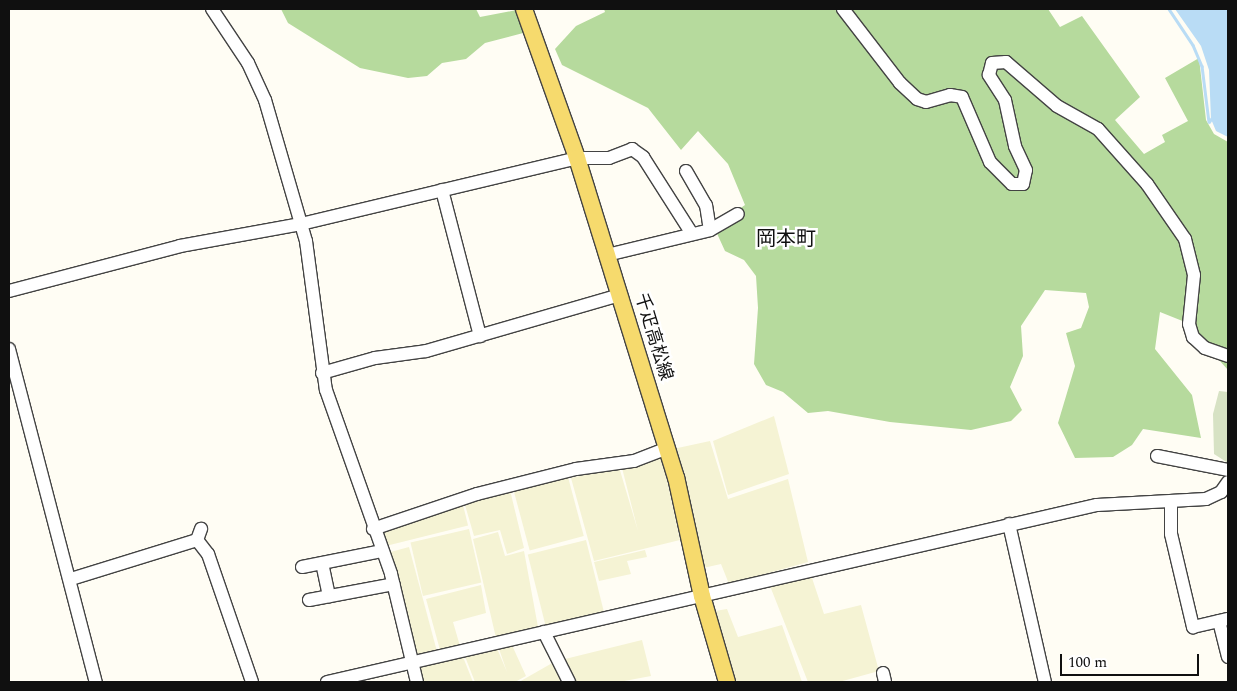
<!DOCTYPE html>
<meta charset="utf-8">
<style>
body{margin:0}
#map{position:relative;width:1237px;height:691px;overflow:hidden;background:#fffdf4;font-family:Spectral,"Noto Sans JP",serif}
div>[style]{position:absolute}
.farmland>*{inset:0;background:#f5f3d4;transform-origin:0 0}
.forest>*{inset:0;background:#b6da9d}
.cemetery>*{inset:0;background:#d7e2c4}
.water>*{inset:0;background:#b9dcf5}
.stream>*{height:2.5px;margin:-1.25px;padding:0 1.25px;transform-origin:1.25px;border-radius:1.25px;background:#b9dcf5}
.roads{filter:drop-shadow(1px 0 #434343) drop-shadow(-1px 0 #434343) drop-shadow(0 1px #434343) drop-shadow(0 -1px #434343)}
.minor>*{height:12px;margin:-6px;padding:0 6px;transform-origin:6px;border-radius:6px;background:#fff}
.major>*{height:16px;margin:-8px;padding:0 8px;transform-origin:8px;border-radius:8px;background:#f6da6d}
span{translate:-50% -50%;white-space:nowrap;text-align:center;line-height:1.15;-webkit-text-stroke:5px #fff;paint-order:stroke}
.street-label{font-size:18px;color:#101010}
.quarter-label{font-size:20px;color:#101010}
.frame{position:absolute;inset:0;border:10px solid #101010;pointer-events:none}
.scale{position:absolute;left:1060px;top:654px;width:139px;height:22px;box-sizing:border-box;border:2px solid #101010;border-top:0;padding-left:6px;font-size:15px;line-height:18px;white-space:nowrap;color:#101010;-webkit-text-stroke:4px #fff;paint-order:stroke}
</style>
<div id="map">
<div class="farmland">
<div style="clip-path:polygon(774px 416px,789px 474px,728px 495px,713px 441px)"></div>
<div style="clip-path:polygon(710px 441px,728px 499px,788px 479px,808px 562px,729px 584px,721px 564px,703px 568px,673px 449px)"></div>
<div style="clip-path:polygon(662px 457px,680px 540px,594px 561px,571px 478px,619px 467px,638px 531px,622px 468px)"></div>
<div style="left:568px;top:477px;width:61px;height:56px;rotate:75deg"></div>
<div style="clip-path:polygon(510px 490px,524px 548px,507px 554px,500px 530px,474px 536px,465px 505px)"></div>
<div style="left:463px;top:505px;width:21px;height:89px;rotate:76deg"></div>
<div style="left:469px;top:529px;width:55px;height:60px;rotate:77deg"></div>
<div style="clip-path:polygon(498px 532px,505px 556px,524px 551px,538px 627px,496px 638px,473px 539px)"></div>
<div style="left:586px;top:540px;width:74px;height:60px;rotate:76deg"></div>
<div style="left:409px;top:547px;width:108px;height:24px;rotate:75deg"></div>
<div style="clip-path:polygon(645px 550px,647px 557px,627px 561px,631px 574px,599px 581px,594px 562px)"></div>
<div style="clip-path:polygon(811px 575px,824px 614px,861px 605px,879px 671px,839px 682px,808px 682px,770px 586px)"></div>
<div style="clip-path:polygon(481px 585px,486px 613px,453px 622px,460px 646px,440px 650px,426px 599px)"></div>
<div style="clip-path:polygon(727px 609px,738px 637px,782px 625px,802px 682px,736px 682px,715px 611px)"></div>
<div style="clip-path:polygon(642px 640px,651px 676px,619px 682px,573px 682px,561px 660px)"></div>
<div style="clip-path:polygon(511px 643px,526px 676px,515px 682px,475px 682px,464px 654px,496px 646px,507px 672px,498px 646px)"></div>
<div style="clip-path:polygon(463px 657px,473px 682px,420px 682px,415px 668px)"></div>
<div style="clip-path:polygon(554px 662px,565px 682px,519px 682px)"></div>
</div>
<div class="forest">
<div style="clip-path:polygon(281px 9px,476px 9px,480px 17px,517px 10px,527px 32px,485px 43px,466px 59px,442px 63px,427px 76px,408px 78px,360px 68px,288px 23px)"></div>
<div style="clip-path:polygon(604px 9px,1048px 9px,1060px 27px,1082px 16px,1140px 97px,1115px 120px,1144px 154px,1165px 142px,1162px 135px,1188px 121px,1165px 78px,1199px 58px,1206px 120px,1214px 134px,1228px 142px,1228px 370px,1185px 322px,1160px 312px,1155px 349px,1192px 395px,1201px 438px,1143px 429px,1132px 445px,1113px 457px,1075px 458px,1058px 423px,1075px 366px,1066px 333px,1081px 328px,1089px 307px,1086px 293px,1045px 290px,1021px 326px,1023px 356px,1010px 387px,1022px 410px,1011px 421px,971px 430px,890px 422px,828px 411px,808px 413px,783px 392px,766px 385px,754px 364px,758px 308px,756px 276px,744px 260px,725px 251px,714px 227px,745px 205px,728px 164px,698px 131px,681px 150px,648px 108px,562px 65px,555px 49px,576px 26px,605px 12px)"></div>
</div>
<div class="cemetery">
<div style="clip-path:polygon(1219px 391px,1228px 392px,1228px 463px,1214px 454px,1213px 414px)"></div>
</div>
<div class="water">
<div style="clip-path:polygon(1175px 9px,1228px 9px,1228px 137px,1216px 131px,1211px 119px,1209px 70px,1201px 46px)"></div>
</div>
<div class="stream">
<div style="left:1169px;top:9px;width:43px;rotate:56.3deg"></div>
<div style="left:1193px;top:45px;width:23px;rotate:67deg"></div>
<div style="left:1202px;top:66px;width:56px;rotate:82.9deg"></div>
<div style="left:1209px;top:122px;width:4px;rotate:-56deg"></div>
</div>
<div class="roads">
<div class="minor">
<div style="left:212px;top:9px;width:65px;rotate:56.3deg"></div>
<div style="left:248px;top:63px;width:41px;rotate:65.3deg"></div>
<div style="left:265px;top:100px;width:147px;rotate:73.8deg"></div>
<div style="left:306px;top:241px;width:150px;rotate:82.4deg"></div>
<div style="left:326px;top:390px;width:195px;rotate:70.5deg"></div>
<div style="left:391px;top:574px;width:111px;rotate:76.5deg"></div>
<div style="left:843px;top:9px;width:93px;rotate:52.4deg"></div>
<div style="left:900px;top:83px;width:23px;rotate:43deg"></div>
<div style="left:917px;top:99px;width:9px;rotate:18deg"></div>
<div style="left:926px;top:102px;width:25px;rotate:-16deg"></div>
<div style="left:950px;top:95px;width:12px;rotate:9deg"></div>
<div style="left:962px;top:97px;width:71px;rotate:66.7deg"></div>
<div style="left:990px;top:162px;width:31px;rotate:45deg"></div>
<div style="left:1012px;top:184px;width:11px"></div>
<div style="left:1023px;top:184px;width:14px;rotate:-78deg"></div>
<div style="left:1026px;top:170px;width:26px;rotate:-115deg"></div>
<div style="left:1015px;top:146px;width:47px;rotate:-102.3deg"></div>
<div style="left:1005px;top:100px;width:30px;rotate:-123deg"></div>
<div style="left:989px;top:75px;width:12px;rotate:-76deg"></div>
<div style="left:992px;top:63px;width:14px;rotate:-4deg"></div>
<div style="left:1006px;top:62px;width:67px;rotate:40.8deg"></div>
<div style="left:1057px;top:106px;width:47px;rotate:29.3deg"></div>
<div style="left:1098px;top:129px;width:74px;rotate:48.3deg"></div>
<div style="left:1147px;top:184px;width:67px;rotate:55.4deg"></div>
<div style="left:1185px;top:239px;width:37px;rotate:76deg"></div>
<div style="left:1194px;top:275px;width:49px;rotate:95.8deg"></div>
<div style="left:1189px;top:324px;width:14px;rotate:73deg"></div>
<div style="left:1193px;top:337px;width:16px;rotate:43deg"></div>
<div style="left:1205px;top:348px;width:24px;rotate:19deg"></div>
<div style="left:686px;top:171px;width:39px;rotate:60deg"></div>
<div style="left:706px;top:205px;width:25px;rotate:81deg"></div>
<div style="left:442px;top:190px;width:151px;rotate:75.4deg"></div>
<div style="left:607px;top:255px;width:106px;rotate:-13.6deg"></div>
<div style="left:710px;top:230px;width:32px;rotate:-30deg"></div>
<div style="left:9px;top:291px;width:177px;rotate:-14.7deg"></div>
<div style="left:180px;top:246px;width:123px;rotate:-10.3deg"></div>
<div style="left:301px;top:224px;width:284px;rotate:-13.4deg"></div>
<div style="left:577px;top:158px;width:32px"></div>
<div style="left:609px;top:158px;width:25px;rotate:-21deg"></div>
<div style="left:632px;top:149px;width:14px;rotate:36deg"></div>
<div style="left:643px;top:157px;width:91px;rotate:57.5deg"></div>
<div style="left:9px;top:349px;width:344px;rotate:75.4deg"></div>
<div style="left:322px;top:373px;width:55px;rotate:-15.8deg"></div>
<div style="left:375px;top:358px;width:51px;rotate:-7.8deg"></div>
<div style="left:426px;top:351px;width:202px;rotate:-16.1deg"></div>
<div style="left:1157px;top:456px;width:72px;rotate:11.2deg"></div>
<div style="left:1171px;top:503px;width:31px;rotate:90deg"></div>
<div style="left:1171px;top:534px;width:96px;rotate:76.7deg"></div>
<div style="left:1193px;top:627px;width:36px;rotate:-13deg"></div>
<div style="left:1009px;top:524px;width:162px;rotate:77.2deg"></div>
<div style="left:373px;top:529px;width:110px;rotate:-18.6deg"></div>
<div style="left:477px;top:494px;width:102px;rotate:-14.2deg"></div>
<div style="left:576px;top:469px;width:59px;rotate:-7.9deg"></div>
<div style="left:634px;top:461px;width:33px;rotate:-21deg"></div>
<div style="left:197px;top:540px;width:18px;rotate:52deg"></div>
<div style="left:208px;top:554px;width:135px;rotate:71deg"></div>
<div style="left:322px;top:563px;width:34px;rotate:78deg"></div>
<div style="left:302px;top:567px;width:82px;rotate:-11.3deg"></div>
<div style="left:71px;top:579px;width:132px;rotate:-17.2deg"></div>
<div style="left:197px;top:540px;width:12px;rotate:-70deg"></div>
<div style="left:309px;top:600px;width:86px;rotate:-10.7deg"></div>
<div style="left:1219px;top:621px;width:37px;rotate:76deg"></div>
<div style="left:544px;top:632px;width:56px;rotate:63.4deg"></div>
<div style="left:883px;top:673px;width:9px;rotate:77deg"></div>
<div style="left:327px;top:682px;width:790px;rotate:-12.95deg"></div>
<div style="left:1097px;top:505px;width:109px;rotate:-3.2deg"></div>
<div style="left:1206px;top:499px;width:17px;rotate:-25deg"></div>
<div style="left:1221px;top:492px;width:12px;rotate:-55deg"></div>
</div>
<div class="major">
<div style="left:524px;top:9px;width:158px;rotate:70.4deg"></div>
<div style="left:577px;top:158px;width:334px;rotate:72.8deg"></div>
<div style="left:676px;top:477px;width:122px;rotate:77.7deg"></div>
<div style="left:702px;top:596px;width:90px;rotate:73.8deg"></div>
</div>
</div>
<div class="street-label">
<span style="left:653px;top:337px;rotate:73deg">千疋高松線</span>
</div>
<div class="quarter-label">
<span style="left:786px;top:239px">岡本町</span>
</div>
<div class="frame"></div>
<div class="scale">100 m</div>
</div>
